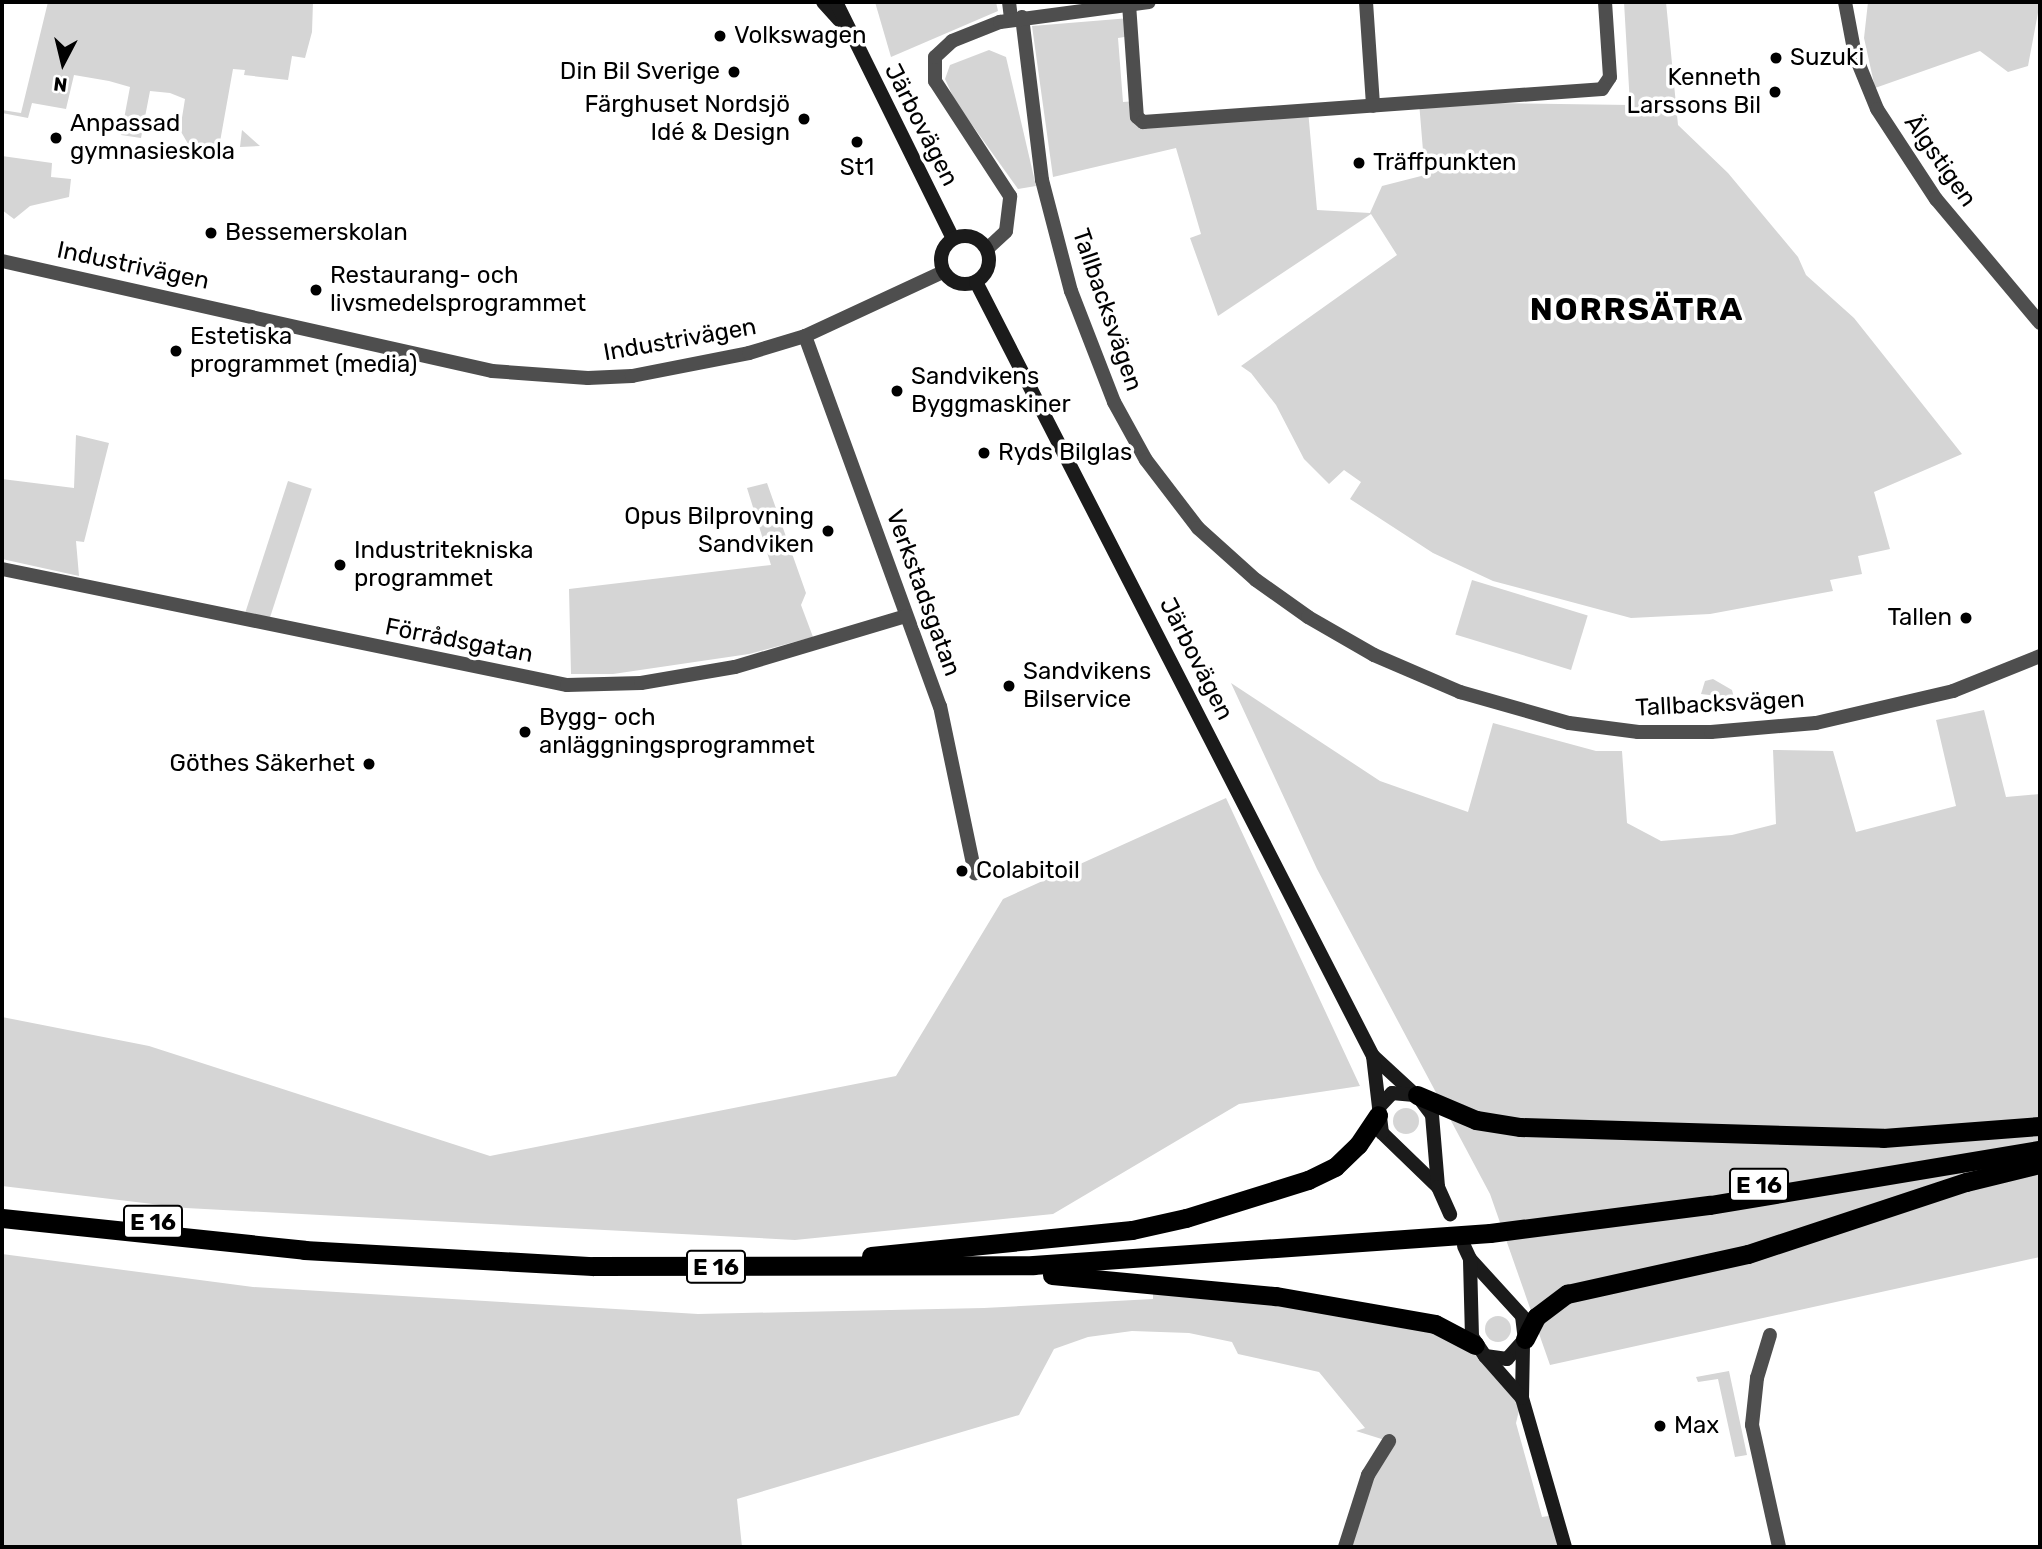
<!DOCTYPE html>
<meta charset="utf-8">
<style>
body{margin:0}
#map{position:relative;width:2042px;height:1549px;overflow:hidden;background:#fff;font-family:Rubik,sans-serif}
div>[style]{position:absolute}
.green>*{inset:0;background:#d5d5d5;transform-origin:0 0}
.round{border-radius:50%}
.minor>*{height:14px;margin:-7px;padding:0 7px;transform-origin:7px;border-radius:7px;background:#4e4e4e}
.secondary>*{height:14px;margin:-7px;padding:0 7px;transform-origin:7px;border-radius:7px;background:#1b1b1b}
.secondary>.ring{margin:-7px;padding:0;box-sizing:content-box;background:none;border:14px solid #1b1b1b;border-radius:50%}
.trunk>*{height:19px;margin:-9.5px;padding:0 9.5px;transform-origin:9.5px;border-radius:9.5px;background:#000}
.dots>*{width:19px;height:19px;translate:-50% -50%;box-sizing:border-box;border:4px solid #fff;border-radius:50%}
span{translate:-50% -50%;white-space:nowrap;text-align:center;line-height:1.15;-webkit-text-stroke:7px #fff;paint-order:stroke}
.shield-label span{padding:2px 5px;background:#fff;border:2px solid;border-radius:5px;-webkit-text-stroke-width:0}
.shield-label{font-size:23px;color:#000;font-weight:700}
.poi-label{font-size:24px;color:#000}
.left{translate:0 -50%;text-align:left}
.right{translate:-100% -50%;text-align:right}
.street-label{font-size:24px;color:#000}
.district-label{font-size:32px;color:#000;font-weight:700;letter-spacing:2px}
.frame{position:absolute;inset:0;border:4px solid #000;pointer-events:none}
.north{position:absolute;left:28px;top:28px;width:70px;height:70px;-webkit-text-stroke:5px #fff;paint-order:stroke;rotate:187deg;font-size:19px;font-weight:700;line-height:28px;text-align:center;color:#000}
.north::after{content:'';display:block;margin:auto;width:24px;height:32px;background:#000;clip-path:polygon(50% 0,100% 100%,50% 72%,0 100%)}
</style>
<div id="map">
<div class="green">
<div style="clip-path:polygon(48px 2px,313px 2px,312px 32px,305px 58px,292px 56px,288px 80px,244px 75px,245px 70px,233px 69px,218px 153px,191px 149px,180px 130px,185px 99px,170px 93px,150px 91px,141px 138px,121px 135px,130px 87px,109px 81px,74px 75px,66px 109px,32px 103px,28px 118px,2px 113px,2px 110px,21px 113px)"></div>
<div style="clip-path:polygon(875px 2px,996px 2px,998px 11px,891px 57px)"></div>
<div style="clip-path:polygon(1624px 2px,1666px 2px,1678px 125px,1728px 173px,1798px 257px,1806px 275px,1854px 318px,1962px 454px,1874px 492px,1890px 549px,1858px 556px,1862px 574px,1830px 580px,1833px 591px,1710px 614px,1631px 618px,1493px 581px,1433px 553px,1350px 499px,1361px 482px,1344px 470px,1329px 484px,1304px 459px,1276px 405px,1251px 373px,1241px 366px,1397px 255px,1371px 214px,1218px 316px,1190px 238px,1201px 234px,1176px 148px,1053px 177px,1032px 26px,1130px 18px,1131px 36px,1118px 38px,1123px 102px,1136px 101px,1137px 117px,1308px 110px,1317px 210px,1370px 213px,1382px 186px,1425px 175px,1419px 102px,1630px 105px)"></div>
<div style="clip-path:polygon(1868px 2px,2040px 2px,2028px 66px,2008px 72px,1980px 51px,1875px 88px,1864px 38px)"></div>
<div style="clip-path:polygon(989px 50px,1006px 57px,1036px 186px,1018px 189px,955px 101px,945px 79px,950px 65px)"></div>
<div style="clip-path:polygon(242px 130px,260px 146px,240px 147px)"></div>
<div style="clip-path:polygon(2px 156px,52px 163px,51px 177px,71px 179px,69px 197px,30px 206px,14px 219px,2px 210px)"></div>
<div style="clip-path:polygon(76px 435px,109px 443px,84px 542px,76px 541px,79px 576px,2px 559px,2px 479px,74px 488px)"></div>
<div style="left:288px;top:481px;width:25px;height:145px;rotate:18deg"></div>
<div style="clip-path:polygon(767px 483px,806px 593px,801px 605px,813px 637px,749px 654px,613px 674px,571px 674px,569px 589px,771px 565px,747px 488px)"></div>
<div style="left:1472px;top:580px;width:121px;height:57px;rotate:17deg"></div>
<div style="clip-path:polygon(1713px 679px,1732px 690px,1734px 698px,1701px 694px,1705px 681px)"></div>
<div style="clip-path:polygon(1231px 683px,1380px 781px,1468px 812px,1493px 723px,1596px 751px,1622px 751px,1627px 823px,1661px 841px,1732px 835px,1776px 824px,1773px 750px,1833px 751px,1856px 832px,1956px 806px,1936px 720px,1984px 710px,2006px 797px,2040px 794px,2040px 1257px,1550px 1365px,1490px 1194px,1317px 869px)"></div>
<div style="clip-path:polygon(1226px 798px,1360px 1086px,1239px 1104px,1053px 1214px,795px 1240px,186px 1208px,2px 1186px,2px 1017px,149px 1046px,490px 1156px,896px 1076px,1003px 899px)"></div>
<div class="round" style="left:1393px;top:1108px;width:26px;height:26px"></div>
<div style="clip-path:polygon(2px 1254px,253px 1287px,698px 1314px,984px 1308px,1153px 1299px,1153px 1283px,1453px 1331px,1522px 1398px,1516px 1423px,1542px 1517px,1555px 1515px,1565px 1547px,1345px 1547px,1388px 1441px,1356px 1431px,1365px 1428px,1319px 1372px,1238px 1354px,1232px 1342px,1189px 1333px,1132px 1331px,1088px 1337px,1054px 1349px,1019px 1415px,737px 1499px,742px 1547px,2px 1547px)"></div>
<div class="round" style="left:1485px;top:1316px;width:26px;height:26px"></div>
<div style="clip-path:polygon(1729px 1371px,1747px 1455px,1735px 1457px,1718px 1379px,1698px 1382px,1696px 1377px)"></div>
</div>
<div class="minor">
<div style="left:1009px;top:2px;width:17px;rotate:83deg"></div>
<div style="left:1366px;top:2px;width:104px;rotate:86.1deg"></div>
<div style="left:1845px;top:2px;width:54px;rotate:79.3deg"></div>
<div style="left:1855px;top:55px;width:58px;rotate:67.8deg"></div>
<div style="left:1877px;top:109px;width:108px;rotate:56.8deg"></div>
<div style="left:1936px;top:199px;width:162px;rotate:50deg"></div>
<div style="left:1129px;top:4px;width:113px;rotate:86deg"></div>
<div style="left:1137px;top:117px;width:8px;rotate:40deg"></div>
<div style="left:1143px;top:122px;width:460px;rotate:-4.1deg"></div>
<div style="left:1602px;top:89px;width:14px;rotate:-56deg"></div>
<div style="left:1610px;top:77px;width:75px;rotate:-93.8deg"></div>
<div style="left:1022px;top:17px;width:164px;rotate:83deg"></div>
<div style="left:1042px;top:180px;width:115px;rotate:75.4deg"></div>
<div style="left:1071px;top:291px;width:119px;rotate:68.8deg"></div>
<div style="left:1114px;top:402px;width:66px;rotate:61.1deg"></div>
<div style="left:1146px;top:460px;width:86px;rotate:52.6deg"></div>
<div style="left:1198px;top:528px;width:78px;rotate:41.9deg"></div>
<div style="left:1256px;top:580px;width:64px;rotate:35.4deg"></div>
<div style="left:1308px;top:617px;width:76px;rotate:29.9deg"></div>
<div style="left:1374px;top:655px;width:94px;rotate:23.3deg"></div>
<div style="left:1460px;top:692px;width:113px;rotate:15.9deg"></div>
<div style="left:1569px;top:723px;width:70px;rotate:7.4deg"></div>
<div style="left:1638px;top:732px;width:73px"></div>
<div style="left:1711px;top:732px;width:105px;rotate:-4.9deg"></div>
<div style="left:1816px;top:723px;width:141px;rotate:-13.1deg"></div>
<div style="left:1953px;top:691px;width:94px;rotate:-21.9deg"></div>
<div style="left:987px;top:249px;width:26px;rotate:-43deg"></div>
<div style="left:1006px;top:231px;width:35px;rotate:-83deg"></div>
<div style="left:1010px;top:196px;width:137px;rotate:-123.1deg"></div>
<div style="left:935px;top:81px;width:24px;rotate:-90deg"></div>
<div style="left:935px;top:57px;width:23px;rotate:-43deg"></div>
<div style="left:952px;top:41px;width:52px;rotate:-21.6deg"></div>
<div style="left:1000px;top:22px;width:150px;rotate:-7.6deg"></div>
<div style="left:2px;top:261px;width:502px;rotate:12.65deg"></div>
<div style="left:492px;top:371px;width:96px;rotate:4.2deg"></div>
<div style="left:588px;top:378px;width:44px;rotate:-2.6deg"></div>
<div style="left:632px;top:376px;width:119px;rotate:-11.1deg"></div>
<div style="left:749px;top:353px;width:59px;rotate:-16.9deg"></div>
<div style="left:805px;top:336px;width:152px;rotate:-24.9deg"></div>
<div style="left:805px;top:336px;width:394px;rotate:70deg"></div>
<div style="left:940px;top:706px;width:171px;rotate:78.2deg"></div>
<div style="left:2px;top:569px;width:577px;rotate:11.6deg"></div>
<div style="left:567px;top:685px;width:74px;rotate:-1.5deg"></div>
<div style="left:641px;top:683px;width:95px;rotate:-9.7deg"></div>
<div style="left:735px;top:667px;width:178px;rotate:-16.6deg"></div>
<div style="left:1770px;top:1335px;width:45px;rotate:106.8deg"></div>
<div style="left:1757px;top:1378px;width:47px;rotate:96.1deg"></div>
<div style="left:1752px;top:1425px;width:125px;rotate:77.5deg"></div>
<div style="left:1345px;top:1547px;width:76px;rotate:-72.3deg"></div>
<div style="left:1368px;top:1475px;width:40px;rotate:-58deg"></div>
</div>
<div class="secondary">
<div style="left:823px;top:2px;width:24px;rotate:48deg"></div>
<div style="left:836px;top:2px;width:264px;rotate:63.7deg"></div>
<div class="ring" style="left:941px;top:236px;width:34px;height:34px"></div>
<div style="left:976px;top:282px;width:870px;rotate:62.85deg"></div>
<div style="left:1373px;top:1056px;width:52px;rotate:42.6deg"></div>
<div style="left:1373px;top:1056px;width:51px;rotate:83.3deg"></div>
<div style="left:1438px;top:1187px;width:78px;rotate:-136deg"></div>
<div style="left:1382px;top:1133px;width:26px;rotate:-97deg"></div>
<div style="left:1379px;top:1107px;width:19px;rotate:-47deg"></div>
<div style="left:1392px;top:1093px;width:25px;rotate:5deg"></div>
<div style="left:1417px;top:1095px;width:25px;rotate:53deg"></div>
<div style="left:1432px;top:1115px;width:72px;rotate:85.2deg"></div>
<div style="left:1438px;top:1187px;width:30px;rotate:66deg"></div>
<div style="left:1464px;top:1246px;width:14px;rotate:65deg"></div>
<div style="left:1470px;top:1259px;width:77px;rotate:47.6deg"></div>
<div style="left:1522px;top:1316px;width:23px;rotate:83deg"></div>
<div style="left:1525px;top:1339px;width:27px;rotate:132deg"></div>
<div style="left:1507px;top:1359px;width:22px;rotate:-172deg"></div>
<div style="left:1485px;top:1356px;width:23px;rotate:-124deg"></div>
<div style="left:1472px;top:1337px;width:78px;rotate:-91.5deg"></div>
<div style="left:1523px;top:1345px;width:53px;rotate:91.1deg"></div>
<div style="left:1522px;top:1398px;width:155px;rotate:73.9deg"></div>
<div style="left:1485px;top:1356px;width:56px;rotate:48.6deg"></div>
</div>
<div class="trunk">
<div style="left:1417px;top:1095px;width:64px;rotate:23deg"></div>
<div style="left:1476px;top:1120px;width:45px;rotate:9deg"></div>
<div style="left:1520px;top:1127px;width:363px;rotate:1.7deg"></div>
<div style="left:1883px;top:1138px;width:157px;rotate:-4.4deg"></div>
<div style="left:2px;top:1218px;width:304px;rotate:6deg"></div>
<div style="left:304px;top:1250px;width:289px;rotate:3.2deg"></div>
<div style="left:593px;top:1266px;width:440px;rotate:-0.1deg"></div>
<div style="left:1033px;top:1265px;width:458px;rotate:-4deg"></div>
<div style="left:1490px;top:1233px;width:222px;rotate:-7.3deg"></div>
<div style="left:1710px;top:1205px;width:335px;rotate:-9.5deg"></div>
<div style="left:871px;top:1256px;width:262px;rotate:-5.7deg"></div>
<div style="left:1132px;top:1230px;width:55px;rotate:-12.5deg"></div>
<div style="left:1186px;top:1218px;width:128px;rotate:-17.3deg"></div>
<div style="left:1308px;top:1180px;width:30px;rotate:-26deg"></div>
<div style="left:1335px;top:1167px;width:32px;rotate:-44deg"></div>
<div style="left:1358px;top:1145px;width:36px;rotate:-56deg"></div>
<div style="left:1052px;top:1275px;width:225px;rotate:5.4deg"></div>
<div style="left:1276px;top:1296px;width:161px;rotate:10deg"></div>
<div style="left:1435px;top:1324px;width:45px;rotate:27.7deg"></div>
<div style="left:1525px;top:1339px;width:25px;rotate:-63deg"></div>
<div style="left:1536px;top:1317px;width:39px;rotate:-37deg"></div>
<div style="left:1567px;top:1294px;width:185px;rotate:-12.5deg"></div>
<div style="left:1748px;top:1254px;width:230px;rotate:-18.3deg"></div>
<div style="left:1966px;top:1182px;width:76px;rotate:-13.7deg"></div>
</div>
<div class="dots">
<div style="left:720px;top:36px;background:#000"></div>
<div style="left:1776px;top:58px;background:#000"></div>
<div style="left:734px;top:72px;background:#000"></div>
<div style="left:1775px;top:92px;background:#000"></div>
<div style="left:804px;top:119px;background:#000"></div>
<div style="left:56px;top:138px;background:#000"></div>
<div style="left:857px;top:142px;background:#000"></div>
<div style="left:1359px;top:163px;background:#000"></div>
<div style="left:211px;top:233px;background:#000"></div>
<div style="left:316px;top:290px;background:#000"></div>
<div style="left:176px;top:351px;background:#000"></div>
<div style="left:897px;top:391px;background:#000"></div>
<div style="left:984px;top:453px;background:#000"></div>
<div style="left:828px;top:531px;background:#000"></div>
<div style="left:340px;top:565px;background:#000"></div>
<div style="left:1966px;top:618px;background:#000"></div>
<div style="left:1009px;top:686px;background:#000"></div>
<div style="left:525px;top:732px;background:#000"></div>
<div style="left:369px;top:764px;background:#000"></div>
<div style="left:962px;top:871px;background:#000"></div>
<div style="left:1660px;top:1426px;background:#000"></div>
</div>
<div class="shield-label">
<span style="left:1759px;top:1185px">E 16</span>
<span style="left:153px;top:1222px">E 16</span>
<span style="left:716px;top:1267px">E 16</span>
</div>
<div class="poi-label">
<span class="left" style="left:734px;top:36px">Volkswagen</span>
<span class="left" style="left:1790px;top:58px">Suzuki</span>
<span class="right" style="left:720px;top:72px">Din Bil Sverige</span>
<span class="right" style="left:1761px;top:92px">Kenneth<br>Larssons Bil</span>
<span class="right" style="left:790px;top:119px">Färghuset Nordsjö<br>Idé &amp; Design</span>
<span class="left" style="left:70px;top:138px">Anpassad<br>gymnasieskola</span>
<span class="left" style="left:1373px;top:163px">Träffpunkten</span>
<span style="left:857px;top:168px">St1</span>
<span class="left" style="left:225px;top:233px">Bessemerskolan</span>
<span class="left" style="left:330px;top:290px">Restaurang- och<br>livsmedelsprogrammet</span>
<span class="left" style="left:190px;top:351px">Estetiska<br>programmet (media)</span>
<span class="left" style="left:911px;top:391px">Sandvikens<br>Byggmaskiner</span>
<span class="left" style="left:998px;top:453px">Ryds Bilglas</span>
<span class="right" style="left:814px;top:531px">Opus Bilprovning<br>Sandviken</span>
<span class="left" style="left:354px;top:565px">Industritekniska<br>programmet</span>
<span class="right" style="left:1952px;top:618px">Tallen</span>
<span class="left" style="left:1023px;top:686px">Sandvikens<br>Bilservice</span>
<span class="left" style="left:539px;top:732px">Bygg- och<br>anläggningsprogrammet</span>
<span class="right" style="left:355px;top:764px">Göthes Säkerhet</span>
<span class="left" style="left:976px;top:871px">Colabitoil</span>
<span class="left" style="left:1674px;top:1426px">Max</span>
</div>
<div class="street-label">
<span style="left:921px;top:125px;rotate:63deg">Järbovägen</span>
<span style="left:1940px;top:161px;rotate:55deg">Älgstigen</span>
<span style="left:133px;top:266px;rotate:12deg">Industrivägen</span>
<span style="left:1107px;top:310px;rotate:71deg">Tallbacksvägen</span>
<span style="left:680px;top:340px;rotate:-10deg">Industrivägen</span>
<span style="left:923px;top:593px;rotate:70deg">Verkstadsgatan</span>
<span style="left:459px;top:641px;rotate:11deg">Förrådsgatan</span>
<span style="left:1196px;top:659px;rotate:63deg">Järbovägen</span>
<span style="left:1720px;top:704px;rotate:-3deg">Tallbacksvägen</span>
</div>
<div class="district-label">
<span style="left:1637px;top:309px">NORRSÄTRA</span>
</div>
<div class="frame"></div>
<div class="north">N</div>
</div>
